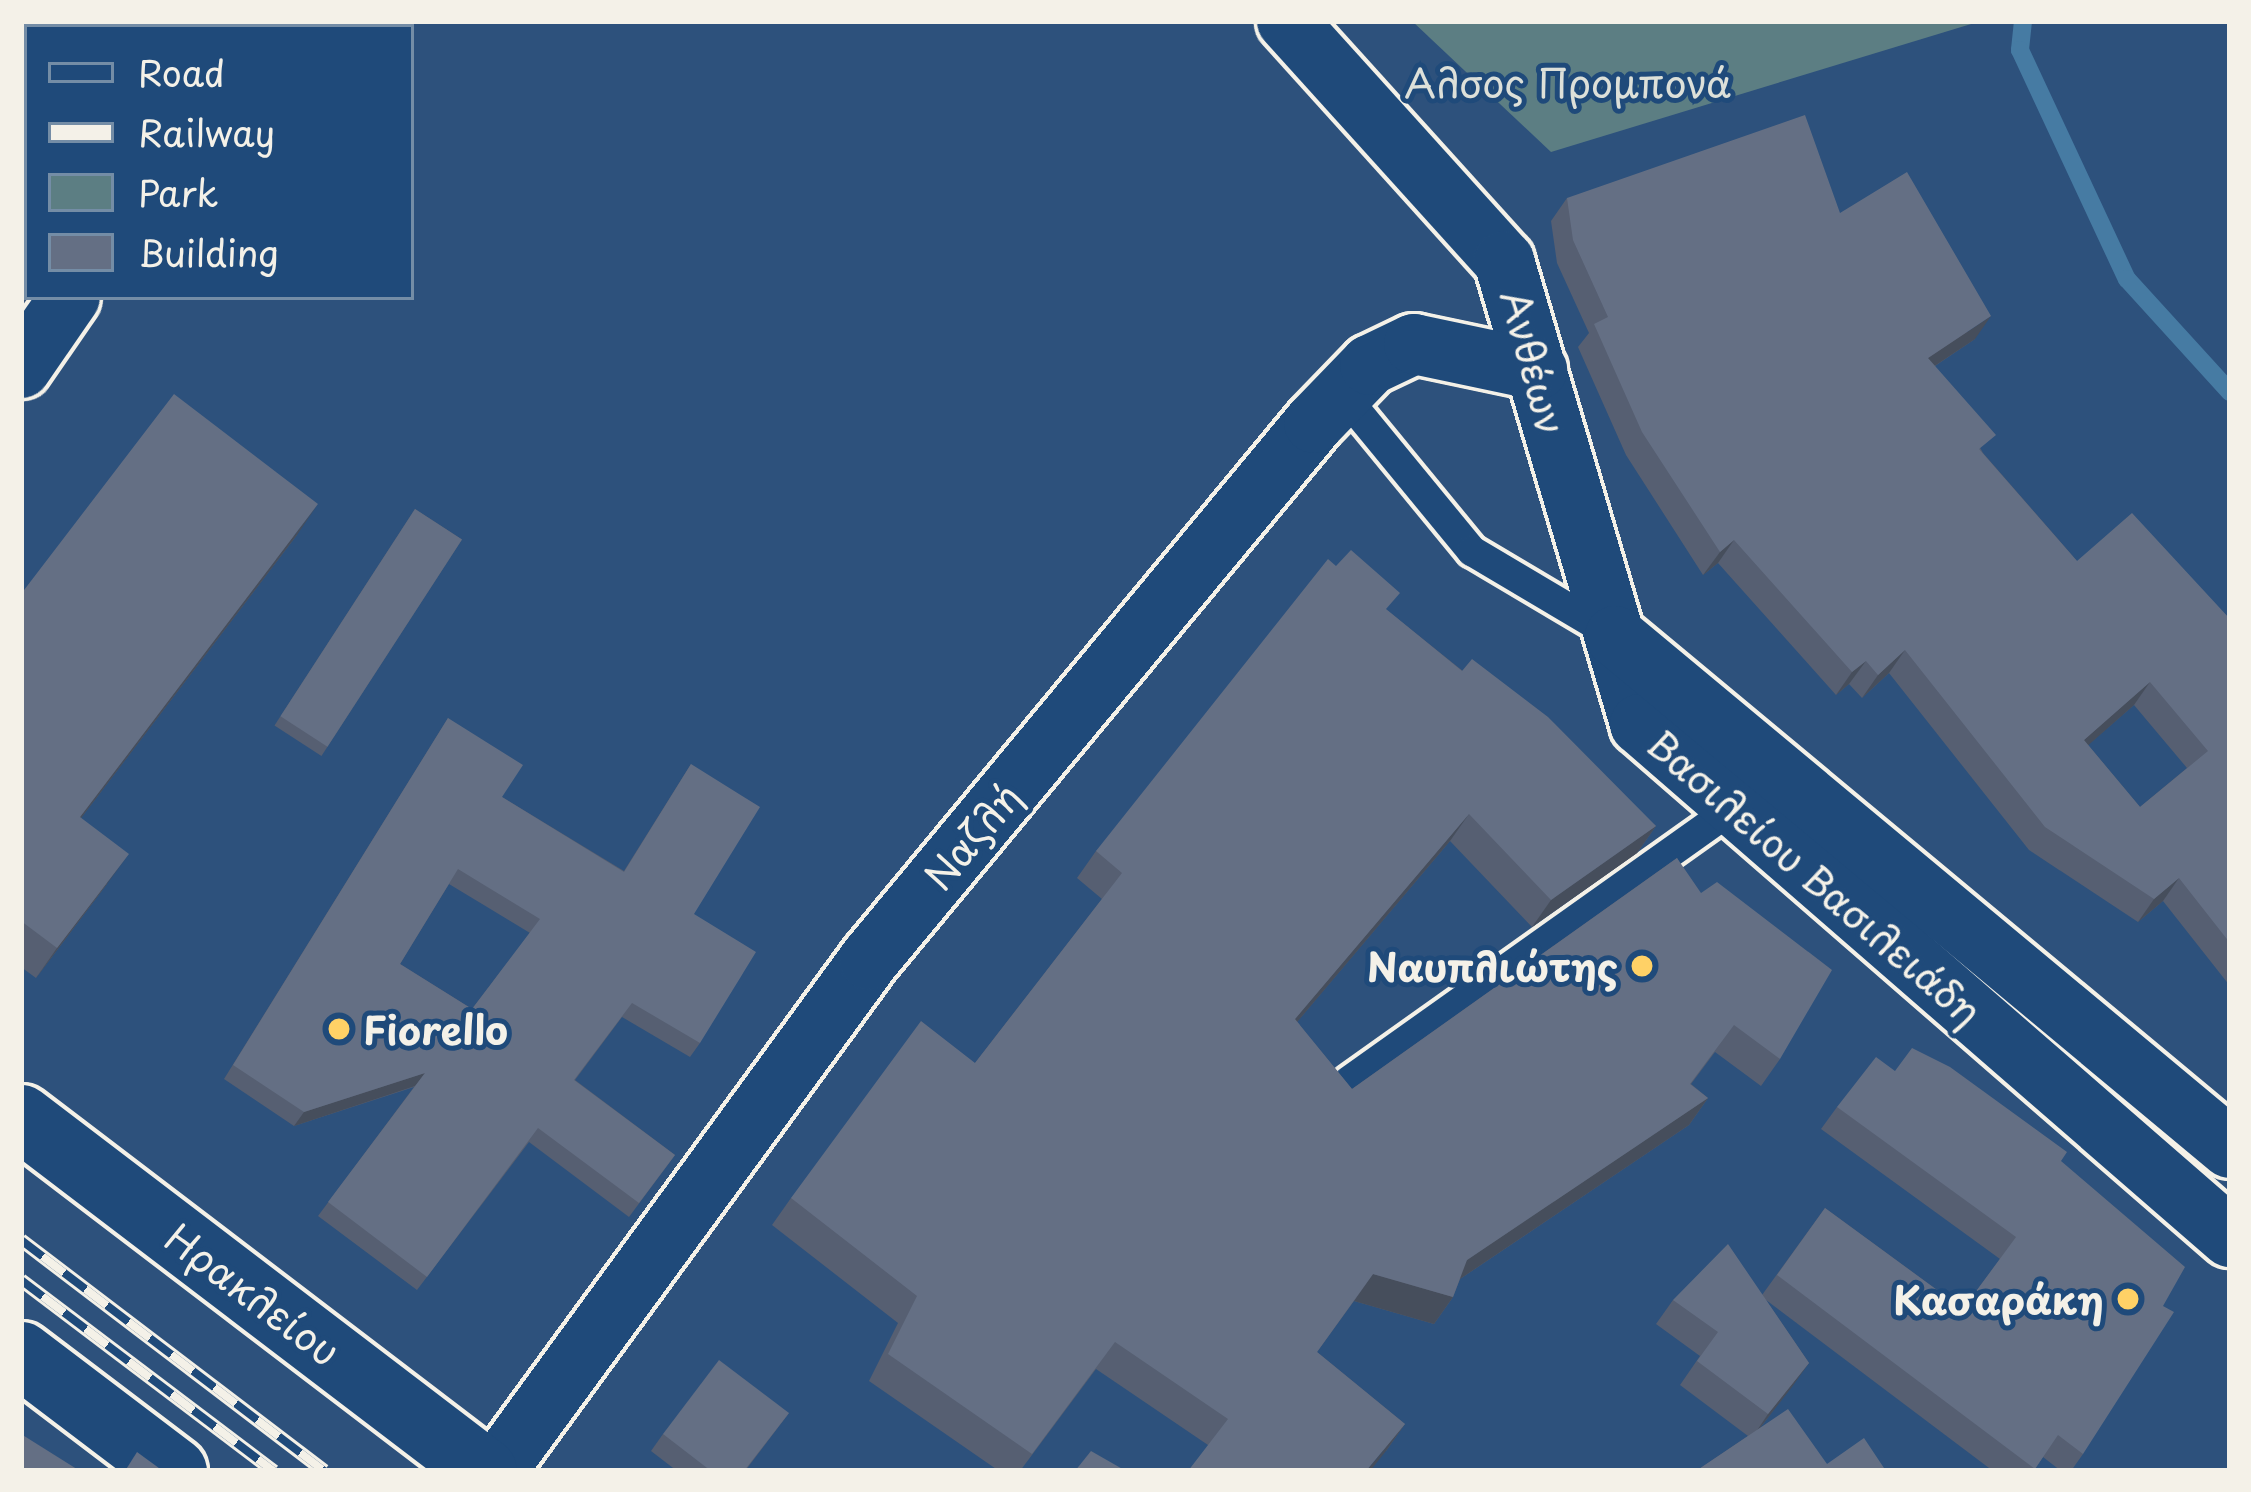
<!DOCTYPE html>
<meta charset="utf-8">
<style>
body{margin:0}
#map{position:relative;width:2251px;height:1492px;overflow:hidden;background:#2d517c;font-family:"Playpen Sans",sans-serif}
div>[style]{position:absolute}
.built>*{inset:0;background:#3e5a7e}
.green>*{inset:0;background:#5c7e83}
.stream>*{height:18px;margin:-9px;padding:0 9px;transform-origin:9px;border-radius:9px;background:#467ba3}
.roads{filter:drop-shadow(3px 0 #f4f1e8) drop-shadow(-3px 0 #f4f1e8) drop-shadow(0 3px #f4f1e8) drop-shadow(0 -3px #f4f1e8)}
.lane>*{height:30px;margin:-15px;padding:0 15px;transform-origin:15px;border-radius:15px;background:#1f4a7a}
.street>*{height:60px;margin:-30px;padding:0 30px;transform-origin:30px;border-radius:30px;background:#1f4a7a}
.secondary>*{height:66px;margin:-33px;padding:0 33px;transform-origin:33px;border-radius:33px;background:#1f4a7a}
.rail>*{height:14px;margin-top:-7px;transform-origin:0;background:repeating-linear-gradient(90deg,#1f4a7a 0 27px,#f4f1e8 0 54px);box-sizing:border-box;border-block:3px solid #f4f1e8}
.wall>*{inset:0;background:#565f72;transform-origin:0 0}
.shaded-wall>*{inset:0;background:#464e5c}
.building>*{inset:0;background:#646f84;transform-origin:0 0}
.dots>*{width:33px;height:33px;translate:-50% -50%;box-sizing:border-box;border:6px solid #1f4a7a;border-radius:50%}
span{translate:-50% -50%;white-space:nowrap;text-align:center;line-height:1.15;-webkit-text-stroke:10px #1f4a7a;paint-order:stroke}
.park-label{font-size:39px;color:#dde0d9}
.street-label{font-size:39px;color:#f4f1e8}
.poi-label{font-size:39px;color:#f4f1e8;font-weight:700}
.right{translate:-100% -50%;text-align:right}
.left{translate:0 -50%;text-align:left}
.frame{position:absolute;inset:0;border:24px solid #f4f1e8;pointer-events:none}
.legend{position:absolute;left:24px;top:24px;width:390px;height:276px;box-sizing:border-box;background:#1f4a7a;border:3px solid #748da6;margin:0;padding:15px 21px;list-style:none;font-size:36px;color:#f4f1e8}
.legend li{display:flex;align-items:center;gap:24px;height:60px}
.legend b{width:60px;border:3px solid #748da6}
</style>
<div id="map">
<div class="built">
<div style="clip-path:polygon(21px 21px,222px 21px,27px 27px,35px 297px,21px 317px)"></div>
</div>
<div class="green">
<div style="clip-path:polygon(1412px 21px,1981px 21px,1551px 152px)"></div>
</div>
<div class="stream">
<div style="left:2023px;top:21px;width:29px;rotate:96deg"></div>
<div style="left:2020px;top:50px;width:253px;rotate:65deg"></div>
<div style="left:2127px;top:279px;width:153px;rotate:47.7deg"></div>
</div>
<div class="roads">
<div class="lane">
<div style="left:1342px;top:393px;width:205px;rotate:50.6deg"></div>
<div style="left:1472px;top:551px;width:161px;rotate:30.7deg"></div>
<div style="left:1349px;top:1081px;width:470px;rotate:-35.4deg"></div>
</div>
<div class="street">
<div style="left:1287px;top:21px;width:324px;rotate:47.9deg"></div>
<div style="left:1504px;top:261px;width:483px;rotate:73.6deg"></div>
<div style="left:1640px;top:724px;width:782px;rotate:41.01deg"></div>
<div style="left:257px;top:27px;width:7px;rotate:-56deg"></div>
<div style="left:21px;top:368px;width:86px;rotate:-55.4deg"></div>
<div style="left:1615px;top:636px;width:800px;rotate:39.78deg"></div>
<div style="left:496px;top:1471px;width:633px;rotate:-53.87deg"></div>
<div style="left:869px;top:960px;width:697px;rotate:-50.35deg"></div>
<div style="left:1314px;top:423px;width:81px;rotate:-46deg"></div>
<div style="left:1370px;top:365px;width:49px;rotate:-25.5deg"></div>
<div style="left:1414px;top:344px;width:126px;rotate:11.9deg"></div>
</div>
<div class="secondary">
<div style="left:21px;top:1118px;width:582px;rotate:37.32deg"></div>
<div style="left:21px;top:1355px;width:192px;rotate:37.2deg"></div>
</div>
</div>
<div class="rail">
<div style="left:21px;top:1240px;width:381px;rotate:37.3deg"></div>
<div style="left:21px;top:1280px;width:317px;rotate:37.1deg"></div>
</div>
<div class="wall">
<div style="clip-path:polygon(evenodd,1567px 198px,1840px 213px,1975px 339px,1935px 366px,1983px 453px,2077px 561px,2230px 619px,2230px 986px,2163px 901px,2138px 922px,2029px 850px,1889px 673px,1862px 698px,1849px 684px,1836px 695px,1718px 563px,1703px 575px,1626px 455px,1578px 347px,1589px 333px,1557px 263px,1551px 221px,1567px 198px,2134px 705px,2187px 768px,2140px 807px,2088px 745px,2134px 705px)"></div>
<div style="left:415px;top:509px;width:56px;height:258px;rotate:33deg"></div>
<div style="clip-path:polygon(297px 535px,81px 818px,107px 884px,36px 978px,21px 967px,21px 594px)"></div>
<div style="clip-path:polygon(1388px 611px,1656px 826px,1637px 853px,1532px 927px,1450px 841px,1297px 1022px,1352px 1089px,1677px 858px,1780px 1059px,1761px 1086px,1715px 1052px,1691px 1084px,1708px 1098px,1689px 1125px,1460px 1279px,1453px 1297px,1434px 1324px,1354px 1301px,1317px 1352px,1405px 1424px,1386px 1451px,1208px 1445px,1096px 1369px,1020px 1471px,999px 1471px,869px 1381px,898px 1323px,772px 1225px,791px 1198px,975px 1063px,1102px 899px,1077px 878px,1096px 851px)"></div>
<div style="clip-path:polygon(evenodd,448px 718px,502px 797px,624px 871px,691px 764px,694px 914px,700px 1043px,690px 1057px,622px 1017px,575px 1080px,675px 1155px,629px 1217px,529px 1142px,417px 1290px,318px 1216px,414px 1087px,294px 1126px,224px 1079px,448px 718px,449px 884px,530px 933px,472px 1009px,400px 964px,449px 884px)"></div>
<div style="clip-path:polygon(1895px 1071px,2061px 1161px,2083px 1454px,2071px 1471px,2061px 1471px,2043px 1457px,2033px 1471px,1993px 1471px,1766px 1300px,1809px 1363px,1760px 1428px,1827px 1464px,1696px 1471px,1748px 1436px,1680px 1385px,1700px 1356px,1656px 1324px,1673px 1300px,1762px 1295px,1825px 1208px,1963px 1309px,2000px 1259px,1821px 1129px,1837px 1107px)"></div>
<div style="clip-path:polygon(789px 1413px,745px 1471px,677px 1471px,651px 1451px,663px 1434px)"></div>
</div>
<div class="shaded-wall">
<div style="clip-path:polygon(1991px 316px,1975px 339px,1912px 381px,1928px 358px)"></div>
<div style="clip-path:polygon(318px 504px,297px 535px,59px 847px,80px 817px)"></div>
<div style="clip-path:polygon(1734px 540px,1718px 563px,1703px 575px,1720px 552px)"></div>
<div style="clip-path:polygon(1905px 650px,1889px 673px,1862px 698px,1878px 675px)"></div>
<div style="clip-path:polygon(1866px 661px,1849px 684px,1836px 695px,1852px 672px)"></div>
<div style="clip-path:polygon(2150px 682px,2134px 705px,2068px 763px,2084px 740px)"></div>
<div style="clip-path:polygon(1469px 814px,1450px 841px,1276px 1047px,1295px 1019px)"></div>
<div style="clip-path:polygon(1656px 826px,1637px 853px,1532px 927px,1551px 900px)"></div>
<div style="clip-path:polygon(129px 854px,107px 884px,36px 978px,57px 948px)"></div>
<div style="clip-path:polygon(2179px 878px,2163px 901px,2138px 922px,2154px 899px)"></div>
<div style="clip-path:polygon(425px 1073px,415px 1086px,294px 1126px,304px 1112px)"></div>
<div style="clip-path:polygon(1708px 1098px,1689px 1125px,1448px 1287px,1467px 1260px)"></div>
<div style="clip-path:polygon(1373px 1274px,1453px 1297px,1434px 1324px,1354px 1301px)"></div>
<div style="clip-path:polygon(1809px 1363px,1792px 1387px,1752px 1438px,1768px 1414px)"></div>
<div style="clip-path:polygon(1405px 1424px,1386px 1451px,1370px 1471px,1366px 1471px)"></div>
</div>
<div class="building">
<div style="clip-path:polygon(evenodd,1805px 115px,1840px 213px,1907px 172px,1991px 316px,1928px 358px,1996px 435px,1979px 449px,2077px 561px,2132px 513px,2230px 619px,2230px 943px,2179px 878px,2154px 899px,2045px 827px,1905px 650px,1878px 675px,1866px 661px,1852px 672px,1734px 540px,1720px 552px,1642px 432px,1594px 324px,1608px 317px,1573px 240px,1567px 198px,1805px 115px,2150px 682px,2208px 751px,2140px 807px,2084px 740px,2150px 682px)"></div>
<div style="clip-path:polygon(174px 394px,318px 504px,80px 817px,129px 854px,57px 948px,21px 921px,21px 594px)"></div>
<div style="left:415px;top:509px;width:56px;height:247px;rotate:33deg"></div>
<div style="clip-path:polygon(1351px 550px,1400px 593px,1386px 609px,1462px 671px,1472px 659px,1548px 717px,1656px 826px,1551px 900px,1469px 814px,1295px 1019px,1352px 1089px,1677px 858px,1701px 893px,1717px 882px,1832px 970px,1780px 1059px,1734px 1025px,1690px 1084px,1708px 1098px,1467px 1260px,1453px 1297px,1373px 1274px,1317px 1352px,1405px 1424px,1366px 1471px,1188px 1471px,1228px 1419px,1115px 1342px,1032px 1454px,888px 1354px,917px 1296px,791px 1198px,921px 1021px,975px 1063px,1122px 873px,1096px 851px,1328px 559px,1336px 566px)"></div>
<div style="clip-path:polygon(evenodd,448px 718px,523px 765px,502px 797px,624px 872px,691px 764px,760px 807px,694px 914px,756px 952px,700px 1043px,632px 1003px,574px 1080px,675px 1155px,639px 1203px,538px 1128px,427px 1277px,328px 1202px,425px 1073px,304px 1112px,233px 1065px,448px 718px,458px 869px,540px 919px,472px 1009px,400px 964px,458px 869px)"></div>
<div style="clip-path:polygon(1912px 1048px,1950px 1067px,2067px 1152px,2061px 1161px,2185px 1267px,2163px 1306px,2174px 1312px,2083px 1454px,2058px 1435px,2035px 1469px,1777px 1275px,1825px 1208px,1963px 1309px,2016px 1237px,1837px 1107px,1876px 1057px,1895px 1071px)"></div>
<div style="clip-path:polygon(1728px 1244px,1809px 1363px,1768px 1414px,1697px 1361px,1718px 1332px,1673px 1300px)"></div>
<div style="clip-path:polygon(719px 1360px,789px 1413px,744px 1471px,711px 1471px,663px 1434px)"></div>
<div style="clip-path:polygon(1788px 1409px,1827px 1464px,1864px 1438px,1886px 1471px,1696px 1471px)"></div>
<div style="clip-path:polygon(21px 1434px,80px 1471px,21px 1471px)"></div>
<div style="clip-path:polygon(1091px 1451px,1126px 1471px,1075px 1471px)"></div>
<div style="clip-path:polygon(137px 1452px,163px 1471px,125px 1471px)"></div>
</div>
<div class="dots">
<div style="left:1642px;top:966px;background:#ffd166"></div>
<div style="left:339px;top:1029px;background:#ffd166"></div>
<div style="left:2128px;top:1299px;background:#ffd166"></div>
</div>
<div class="park-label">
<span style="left:1568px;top:82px">Αλσος Προμπονά</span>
</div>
<div class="street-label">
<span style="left:1534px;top:362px;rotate:75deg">Ανθέων</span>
<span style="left:972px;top:836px;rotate:-50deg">Ναζλή</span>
<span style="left:1815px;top:877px;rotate:41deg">Βασιλείου Βασιλειάδη</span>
<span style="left:253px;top:1294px;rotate:37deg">Ηρακλείου</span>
</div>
<div class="poi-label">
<span class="right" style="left:1618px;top:966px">Ναυπλιώτης</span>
<span class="left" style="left:363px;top:1029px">Fiorello</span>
<span class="right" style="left:2104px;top:1299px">Κασαράκη</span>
</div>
<div class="frame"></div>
<ul class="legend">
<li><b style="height:15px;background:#1f4a7a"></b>Road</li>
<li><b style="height:15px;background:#f4f1e8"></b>Railway</li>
<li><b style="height:33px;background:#5c7e83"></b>Park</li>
<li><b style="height:33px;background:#646f84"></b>Building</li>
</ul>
</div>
